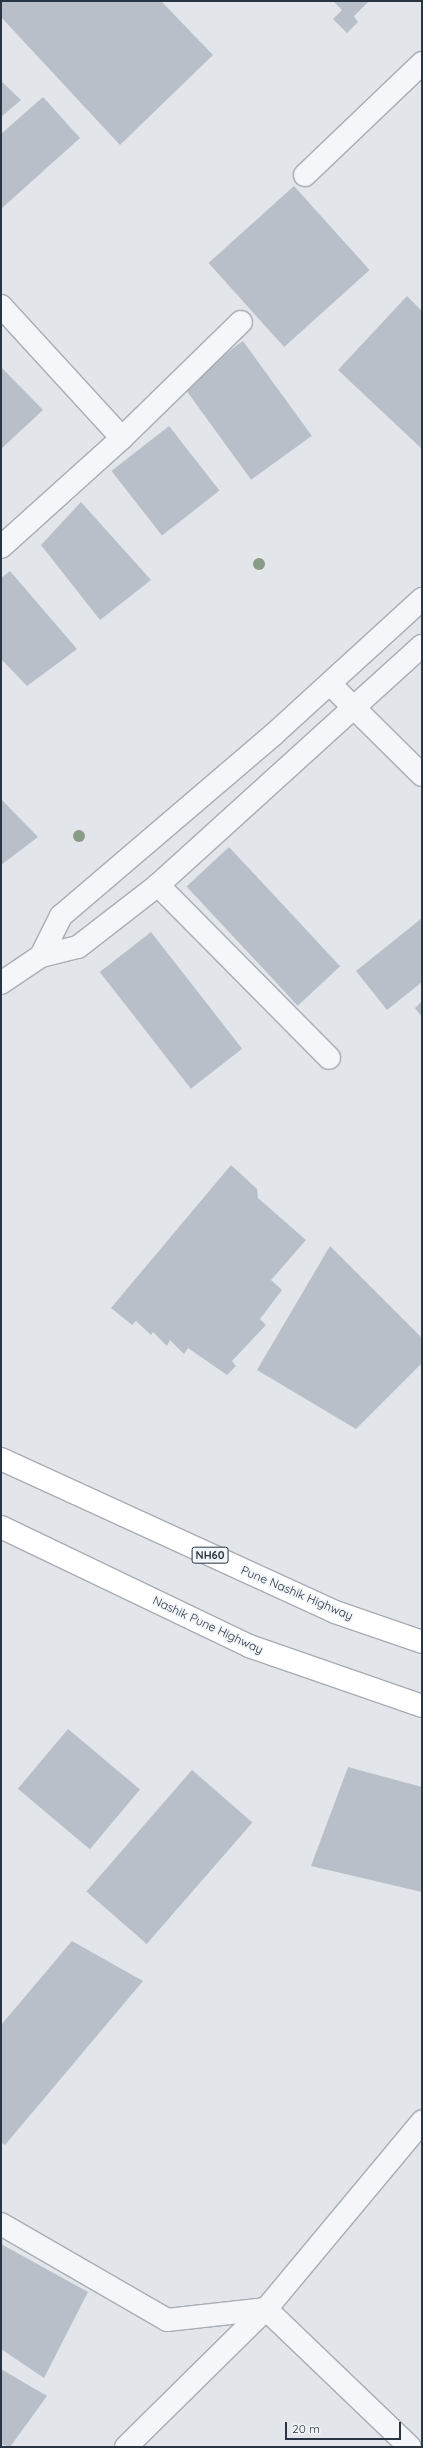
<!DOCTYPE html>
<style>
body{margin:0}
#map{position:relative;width:423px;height:2448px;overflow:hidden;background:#e2e6eb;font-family:Quicksand,sans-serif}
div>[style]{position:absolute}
.building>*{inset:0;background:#b9bfc8;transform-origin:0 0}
.roads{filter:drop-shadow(1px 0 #a7adb5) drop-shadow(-1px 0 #a7adb5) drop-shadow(0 1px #a7adb5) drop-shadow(0 -1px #a7adb5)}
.minor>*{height:22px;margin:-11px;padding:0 11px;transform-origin:11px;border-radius:11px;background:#f5f6f9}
.highway>*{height:22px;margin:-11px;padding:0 11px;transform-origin:11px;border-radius:11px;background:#fff}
.trees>*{width:12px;height:12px;margin:-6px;border-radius:50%;background:#899c87}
span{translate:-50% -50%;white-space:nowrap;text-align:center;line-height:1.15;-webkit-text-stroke:3.5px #f2f5f8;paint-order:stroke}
.shield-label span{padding:1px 3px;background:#f2f5f8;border:1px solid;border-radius:3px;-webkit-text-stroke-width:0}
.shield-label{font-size:11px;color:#293543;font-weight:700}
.street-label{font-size:12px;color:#293543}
.frame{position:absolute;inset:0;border:2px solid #293543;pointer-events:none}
.scale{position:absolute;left:285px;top:2422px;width:116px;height:18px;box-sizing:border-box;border:2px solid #293543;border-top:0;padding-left:5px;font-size:12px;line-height:14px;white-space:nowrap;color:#293543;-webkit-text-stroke:3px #f2f5f8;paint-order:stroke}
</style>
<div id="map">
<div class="building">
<div style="clip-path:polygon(1px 1px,161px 1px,213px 55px,120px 145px,1px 17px)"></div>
<div style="clip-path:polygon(333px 1px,369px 1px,354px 16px,358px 22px,347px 33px,333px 19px,342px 10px)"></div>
<div style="clip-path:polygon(1px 81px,21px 100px,1px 117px)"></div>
<div style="clip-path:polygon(43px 97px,80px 138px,1px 209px,1px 134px)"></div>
<div style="left:294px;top:186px;width:113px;height:115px;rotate:48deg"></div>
<div style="clip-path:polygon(407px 296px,422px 311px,422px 449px,338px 370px)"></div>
<div style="left:243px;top:341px;width:117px;height:75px;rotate:54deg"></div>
<div style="clip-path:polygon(1px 367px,43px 410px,1px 449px)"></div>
<div style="left:169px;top:426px;width:82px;height:73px;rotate:52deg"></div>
<div style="clip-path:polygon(81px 502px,151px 580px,100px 620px,41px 545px)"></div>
<div style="clip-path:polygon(10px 571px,77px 649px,27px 686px,1px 659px,1px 578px)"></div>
<div style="clip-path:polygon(1px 799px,38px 837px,1px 865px)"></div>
<div style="left:229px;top:847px;width:163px;height:58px;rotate:47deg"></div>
<div style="clip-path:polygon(422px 918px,422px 982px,387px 1010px,356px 971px)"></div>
<div style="left:151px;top:932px;width:148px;height:65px;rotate:52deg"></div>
<div style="clip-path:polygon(422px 1001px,422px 1017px,415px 1008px)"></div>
<div style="clip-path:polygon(231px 1165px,257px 1189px,258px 1198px,306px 1240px,271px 1280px,282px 1290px,260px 1319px,266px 1325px,232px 1361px,236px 1366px,227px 1375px,188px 1348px,184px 1354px,170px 1340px,167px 1346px,153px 1332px,151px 1335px,136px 1321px,132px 1325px,111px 1308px)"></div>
<div style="clip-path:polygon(330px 1246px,422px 1338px,422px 1363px,356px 1429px,257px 1370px)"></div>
<div style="left:68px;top:1729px;width:94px;height:78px;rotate:40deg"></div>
<div style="clip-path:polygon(348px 1767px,422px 1787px,422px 1892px,311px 1866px)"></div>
<div style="left:192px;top:1770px;width:80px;height:161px;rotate:41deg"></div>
<div style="clip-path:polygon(72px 1941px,143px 1981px,5px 2145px,1px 2142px,1px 2025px)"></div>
<div style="clip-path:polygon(1px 2244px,88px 2292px,44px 2378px,1px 2349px)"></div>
<div style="clip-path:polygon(1px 2369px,47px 2396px,10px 2447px,1px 2444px)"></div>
</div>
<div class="roads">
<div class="minor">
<div style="left:305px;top:175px;width:162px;rotate:-43.7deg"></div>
<div style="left:1px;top:306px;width:179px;rotate:47.5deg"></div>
<div style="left:1px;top:547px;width:163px;rotate:-42deg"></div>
<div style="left:122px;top:438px;width:166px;rotate:-44.3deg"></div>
<div style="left:330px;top:684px;width:129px;rotate:44.7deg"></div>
<div style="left:158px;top:885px;width:243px;rotate:45.3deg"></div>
<div style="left:41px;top:956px;width:45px;rotate:-63.4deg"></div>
<div style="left:61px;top:916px;width:279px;rotate:-40.5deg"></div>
<div style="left:273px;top:735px;width:202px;rotate:-42.4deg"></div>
<div style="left:1px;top:983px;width:48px;rotate:-34deg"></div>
<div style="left:41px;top:956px;width:38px;rotate:-14deg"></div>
<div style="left:78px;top:947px;width:101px;rotate:-37.8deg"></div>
<div style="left:158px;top:885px;width:356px;rotate:-42.2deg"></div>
<div style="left:1px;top:2224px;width:192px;rotate:30deg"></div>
<div style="left:167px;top:2320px;width:100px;rotate:-6.3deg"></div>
<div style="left:266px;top:2309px;width:244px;rotate:-50.2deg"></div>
<div style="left:126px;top:2447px;width:197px;rotate:-44.6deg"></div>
<div style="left:266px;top:2309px;width:199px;rotate:43.8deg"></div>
</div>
<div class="highway">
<div style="left:1px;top:1459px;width:367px;rotate:24.6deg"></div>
<div style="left:335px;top:1612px;width:92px;rotate:19deg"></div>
<div style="left:1px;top:1527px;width:275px;rotate:25.6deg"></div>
<div style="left:249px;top:1646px;width:183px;rotate:19.1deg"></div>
</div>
</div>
<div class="trees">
<div style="left:259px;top:564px"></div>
<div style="left:79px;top:836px"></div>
</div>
<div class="shield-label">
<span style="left:210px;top:1555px">NH60</span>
</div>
<div class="street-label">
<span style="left:297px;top:1593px;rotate:23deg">Pune Nashik Highway</span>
<span style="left:208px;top:1625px;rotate:25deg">Nashik Pune Highway</span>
</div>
<div class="frame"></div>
<div class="scale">20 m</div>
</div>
